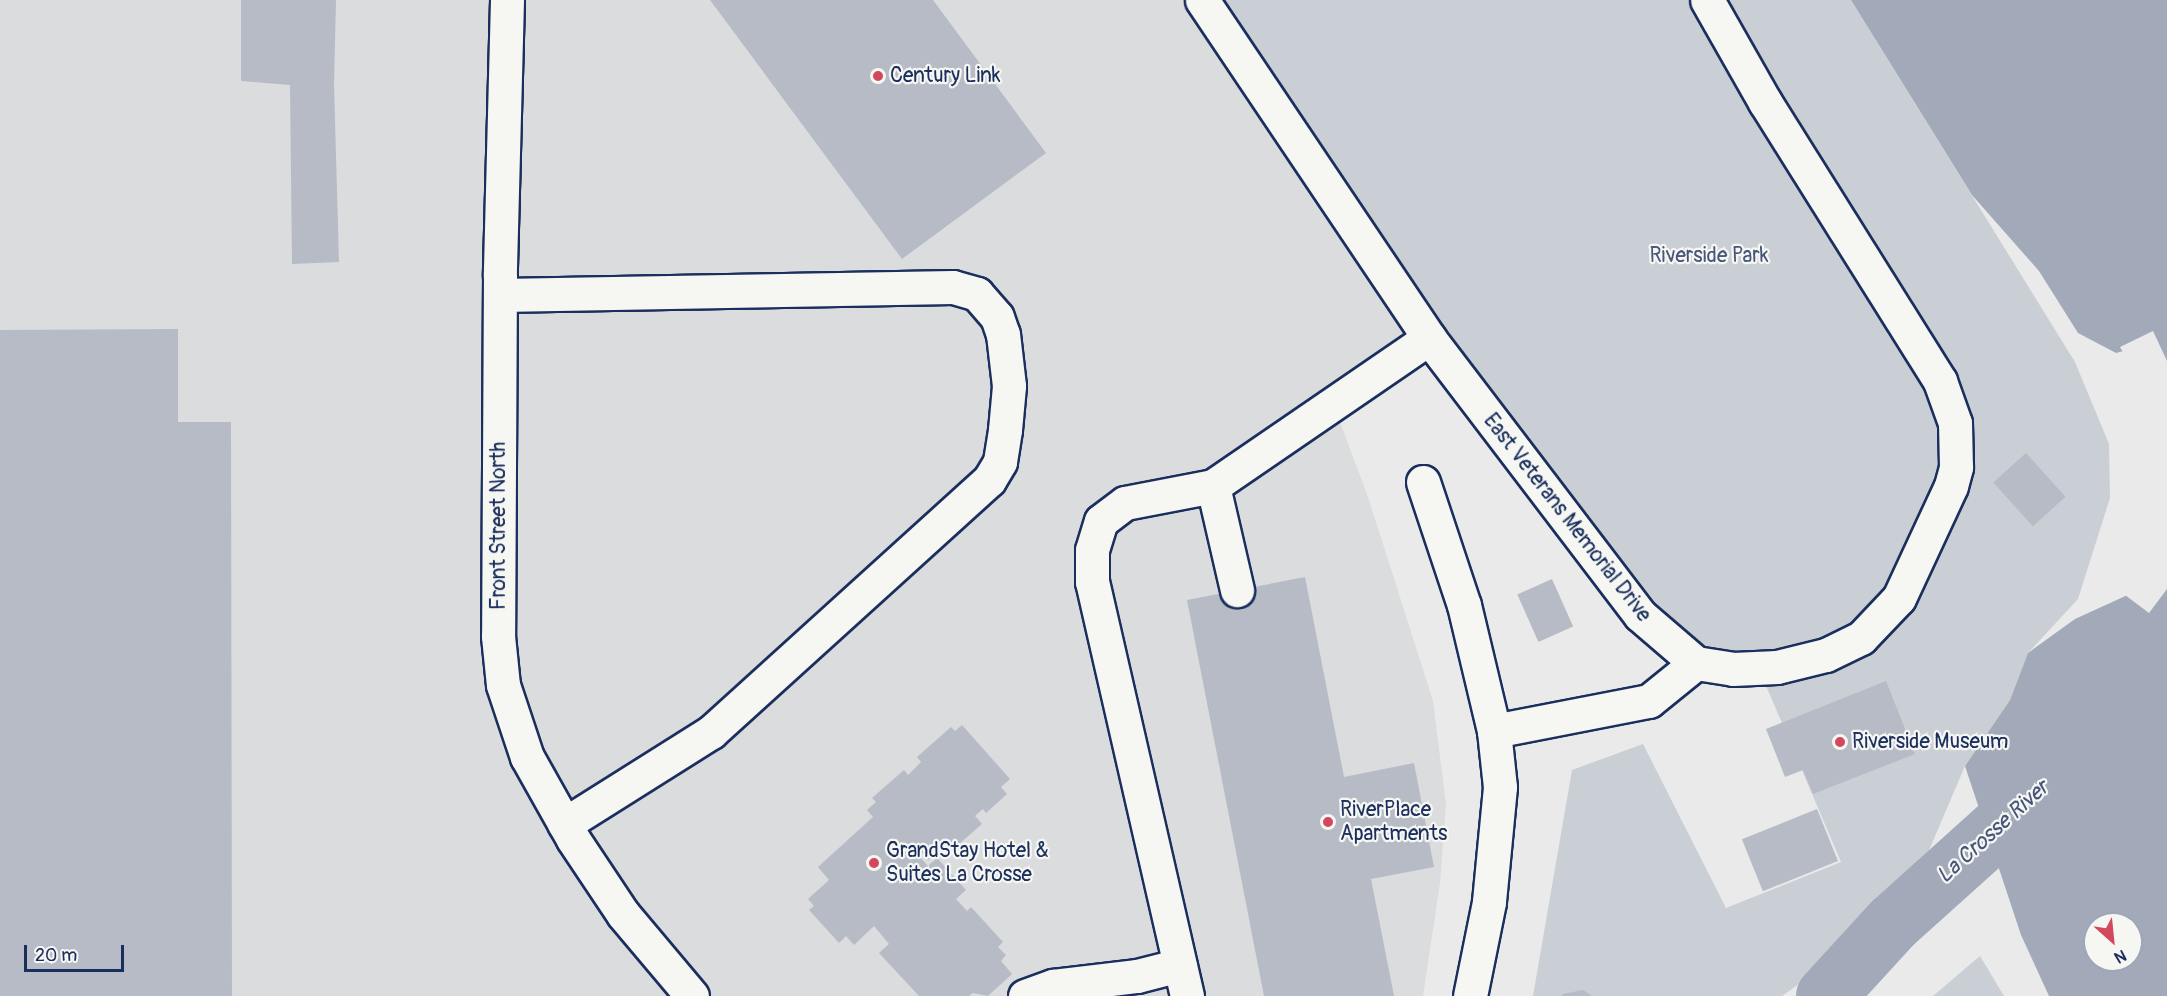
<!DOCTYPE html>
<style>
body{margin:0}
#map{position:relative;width:2167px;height:996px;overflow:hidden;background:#e9eae9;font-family:Pangolin,sans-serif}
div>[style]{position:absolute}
.built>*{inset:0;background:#dadcde}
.green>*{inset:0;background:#caced5}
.water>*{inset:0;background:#a2aaba}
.pier>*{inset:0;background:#e9eae9}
.river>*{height:60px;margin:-30px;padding:0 30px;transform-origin:30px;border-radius:30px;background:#a2aaba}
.building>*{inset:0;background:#b6bbc6;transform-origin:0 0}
.roads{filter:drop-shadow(2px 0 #1b2f5e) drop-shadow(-2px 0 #1b2f5e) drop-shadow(0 2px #1b2f5e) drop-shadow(0 -2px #1b2f5e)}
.minor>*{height:33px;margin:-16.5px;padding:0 16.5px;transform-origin:16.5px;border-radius:16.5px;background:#f6f6f2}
.dots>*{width:16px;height:16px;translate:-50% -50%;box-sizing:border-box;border:3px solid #f6f6f2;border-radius:50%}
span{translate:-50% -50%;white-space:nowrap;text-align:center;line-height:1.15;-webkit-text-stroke:4.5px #f6f6f2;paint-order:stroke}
.poi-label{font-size:21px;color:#1b2f5e}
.left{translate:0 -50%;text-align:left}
.park-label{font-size:21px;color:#47577c}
.street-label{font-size:21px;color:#1b2f5e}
.water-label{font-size:22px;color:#44547a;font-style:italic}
.north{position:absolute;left:2083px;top:912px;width:60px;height:60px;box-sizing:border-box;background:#f6f6f2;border:2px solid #9ea6b7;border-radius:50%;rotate:153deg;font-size:16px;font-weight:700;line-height:24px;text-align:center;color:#1b2f5e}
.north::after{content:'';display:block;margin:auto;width:21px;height:27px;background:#d1495b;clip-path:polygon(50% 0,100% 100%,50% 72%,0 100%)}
.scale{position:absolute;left:24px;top:945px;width:100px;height:27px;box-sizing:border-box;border:3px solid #1b2f5e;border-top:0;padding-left:8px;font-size:18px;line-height:21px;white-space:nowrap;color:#1b2f5e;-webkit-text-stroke:4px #f6f6f2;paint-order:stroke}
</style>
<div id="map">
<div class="built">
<div style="clip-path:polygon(0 0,1202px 0,1429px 338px,1334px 406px,1368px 497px,1433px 701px,1446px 804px,1440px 883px,1423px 996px,0 996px)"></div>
</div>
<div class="green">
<div style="clip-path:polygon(1223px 0,1851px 0,2075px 362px,2109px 444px,2110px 498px,2078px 599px,2028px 653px,2010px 700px,1965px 766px,1924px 862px,1860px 940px,1782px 996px,1533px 996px,1572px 770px,1643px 744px,1726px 908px,1841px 862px,1767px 688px,1669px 620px,1543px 463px,1393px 257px)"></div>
<div style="clip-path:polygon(1980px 956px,2004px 996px,1933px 996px)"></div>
</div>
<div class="water">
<div style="clip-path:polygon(1851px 0,2167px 0,2167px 398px,2150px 344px,2116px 353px,2078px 333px,2039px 271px,1972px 195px)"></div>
<div style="clip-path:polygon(evenodd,2167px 577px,2167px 996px,2049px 996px,2021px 935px,1965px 766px,2010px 700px,2028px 653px,2075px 619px,2167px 577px,2095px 924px,2131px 924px,2131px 960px,2095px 960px,2095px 924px)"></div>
</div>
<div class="pier">
<div style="clip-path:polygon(2153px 331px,2167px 361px,2167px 401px,2148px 347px,2124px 354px,2120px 347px)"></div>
<div style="clip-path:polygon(2167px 574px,2167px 589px,2149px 613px,2125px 595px)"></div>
</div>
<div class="river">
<div style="left:1826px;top:996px;width:99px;rotate:-47.5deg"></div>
<div style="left:1893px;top:923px;width:369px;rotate:-42deg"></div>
</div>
<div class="building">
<div style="clip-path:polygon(241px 0,336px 0,334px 84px,339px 262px,292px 264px,290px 85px,241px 81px)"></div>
<div style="clip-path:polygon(710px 0,933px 0,1046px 153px,902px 259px)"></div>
<div style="clip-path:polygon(178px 329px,178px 422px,231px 422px,232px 996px,0 996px,0 330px)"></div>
<div style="left:2026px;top:453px;width:59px;height:44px;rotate:48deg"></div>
<div style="clip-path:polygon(1305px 577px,1344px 777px,1414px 763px,1434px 867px,1371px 879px,1394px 996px,1264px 996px,1187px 600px)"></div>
<div style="left:1552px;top:579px;width:52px;height:38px;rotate:66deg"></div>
<div style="clip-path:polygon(1886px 681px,1915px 754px,1813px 794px,1803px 770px,1785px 777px,1766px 729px)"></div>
<div style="clip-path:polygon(962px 725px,1010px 779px,1001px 787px,1007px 794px,986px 813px,983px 809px,975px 816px,982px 824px,943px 858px,938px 852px,928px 860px,922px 853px,919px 856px,928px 866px,937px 858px,966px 890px,956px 899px,967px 911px,971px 907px,1003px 942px,998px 947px,1006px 955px,1001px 961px,1012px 974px,988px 996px,973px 993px,969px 996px,919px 996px,879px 953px,889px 944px,874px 926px,854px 945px,846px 936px,839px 943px,809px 910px,814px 906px,808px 899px,829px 880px,818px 867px,873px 817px,867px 810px,876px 802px,872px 798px,904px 770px,908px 775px,921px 762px,917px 757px,951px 727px,955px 731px)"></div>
<div style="left:1817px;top:809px;width:56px;height:81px;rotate:68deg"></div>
<div style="clip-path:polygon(1583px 990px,1592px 996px,1562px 996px,1563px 994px)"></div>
</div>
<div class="roads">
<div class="minor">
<div style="left:507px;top:0;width:276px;rotate:91.5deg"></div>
<div style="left:500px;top:276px;width:360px;rotate:90.3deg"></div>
<div style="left:498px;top:636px;width:49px;rotate:84.2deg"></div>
<div style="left:503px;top:685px;width:76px;rotate:71.6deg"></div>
<div style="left:527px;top:757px;width:94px;rotate:60.7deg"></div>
<div style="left:573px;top:839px;width:90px;rotate:56.3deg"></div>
<div style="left:623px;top:914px;width:107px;rotate:49.9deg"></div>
<div style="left:1202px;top:0;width:407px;rotate:56.1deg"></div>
<div style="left:1429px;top:338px;width:348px;rotate:52.7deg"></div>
<div style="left:1640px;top:615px;width:74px;rotate:40.6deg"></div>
<div style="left:1696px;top:663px;width:37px;rotate:9deg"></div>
<div style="left:1733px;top:669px;width:44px;rotate:-2.6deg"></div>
<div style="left:1777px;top:667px;width:50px;rotate:-13.8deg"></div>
<div style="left:1826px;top:655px;width:39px;rotate:-26deg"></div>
<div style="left:1861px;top:638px;width:55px;rotate:-46.5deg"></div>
<div style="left:1899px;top:598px;width:123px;rotate:-65.1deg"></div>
<div style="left:1951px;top:486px;width:20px;rotate:-75deg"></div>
<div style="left:1956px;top:467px;width:44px;rotate:-91.3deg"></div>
<div style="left:1955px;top:423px;width:45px;rotate:-109.7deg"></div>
<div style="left:1940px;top:381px;width:329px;rotate:-122.1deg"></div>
<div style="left:1765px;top:102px;width:117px;rotate:-119.6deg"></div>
<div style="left:500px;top:295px;width:453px;rotate:-1deg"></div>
<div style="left:953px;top:287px;width:25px;rotate:16deg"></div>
<div style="left:977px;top:294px;width:30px;rotate:49deg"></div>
<div style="left:997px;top:317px;width:18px;rotate:71deg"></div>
<div style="left:1003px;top:334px;width:52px;rotate:83.4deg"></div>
<div style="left:1009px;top:386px;width:44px;rotate:95.2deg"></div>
<div style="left:1005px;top:430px;width:32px;rotate:99deg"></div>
<div style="left:1000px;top:462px;width:21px;rotate:121deg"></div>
<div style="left:989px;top:480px;width:375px;rotate:137.8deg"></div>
<div style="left:711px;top:732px;width:173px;rotate:147.8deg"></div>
<div style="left:1423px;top:482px;width:130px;rotate:71.6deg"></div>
<div style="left:1464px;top:605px;width:130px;rotate:76.6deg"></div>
<div style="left:1494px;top:731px;width:56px;rotate:83.9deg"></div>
<div style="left:1500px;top:787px;width:116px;rotate:95.5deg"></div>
<div style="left:1489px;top:902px;width:96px;rotate:101.4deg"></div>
<div style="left:1213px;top:486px;width:107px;rotate:77deg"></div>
<div style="left:1494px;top:731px;width:158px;rotate:-11deg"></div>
<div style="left:1649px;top:701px;width:60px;rotate:-39deg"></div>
<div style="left:1025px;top:996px;width:30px;rotate:-20deg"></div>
<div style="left:1053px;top:986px;width:85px;rotate:-6.8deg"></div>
<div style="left:1137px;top:976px;width:44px;rotate:-14.3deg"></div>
<div style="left:1187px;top:996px;width:425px;rotate:-102.9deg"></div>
<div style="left:1092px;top:582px;width:32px;rotate:-90deg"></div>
<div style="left:1092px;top:550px;width:30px;rotate:-73deg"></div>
<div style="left:1101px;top:521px;width:30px;rotate:-37deg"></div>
<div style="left:1125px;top:503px;width:90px;rotate:-10.9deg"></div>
<div style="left:1213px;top:486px;width:262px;rotate:-34.4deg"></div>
</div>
</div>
<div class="dots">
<div style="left:878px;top:76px;background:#d1495b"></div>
<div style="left:1840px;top:742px;background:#d1495b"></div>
<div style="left:1328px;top:822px;background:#d1495b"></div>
<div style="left:874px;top:863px;background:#d1495b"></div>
</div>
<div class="poi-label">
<span class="left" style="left:890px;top:76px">Century Link</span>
<span class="left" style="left:1852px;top:742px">Riverside Museum</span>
<span class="left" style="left:1340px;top:822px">RiverPlace<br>Apartments</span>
<span class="left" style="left:886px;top:863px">GrandStay Hotel &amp;<br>Suites La Crosse</span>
</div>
<div class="park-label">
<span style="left:1709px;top:256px">Riverside Park</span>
</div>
<div class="street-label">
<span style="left:1567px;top:518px;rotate:52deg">East Veterans Memorial Drive</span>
<span style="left:499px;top:526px;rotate:-90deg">Front Street North</span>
</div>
<div class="water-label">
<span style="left:1993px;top:832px;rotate:-42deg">La Crosse River</span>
</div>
<div class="north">N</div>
<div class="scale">20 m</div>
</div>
